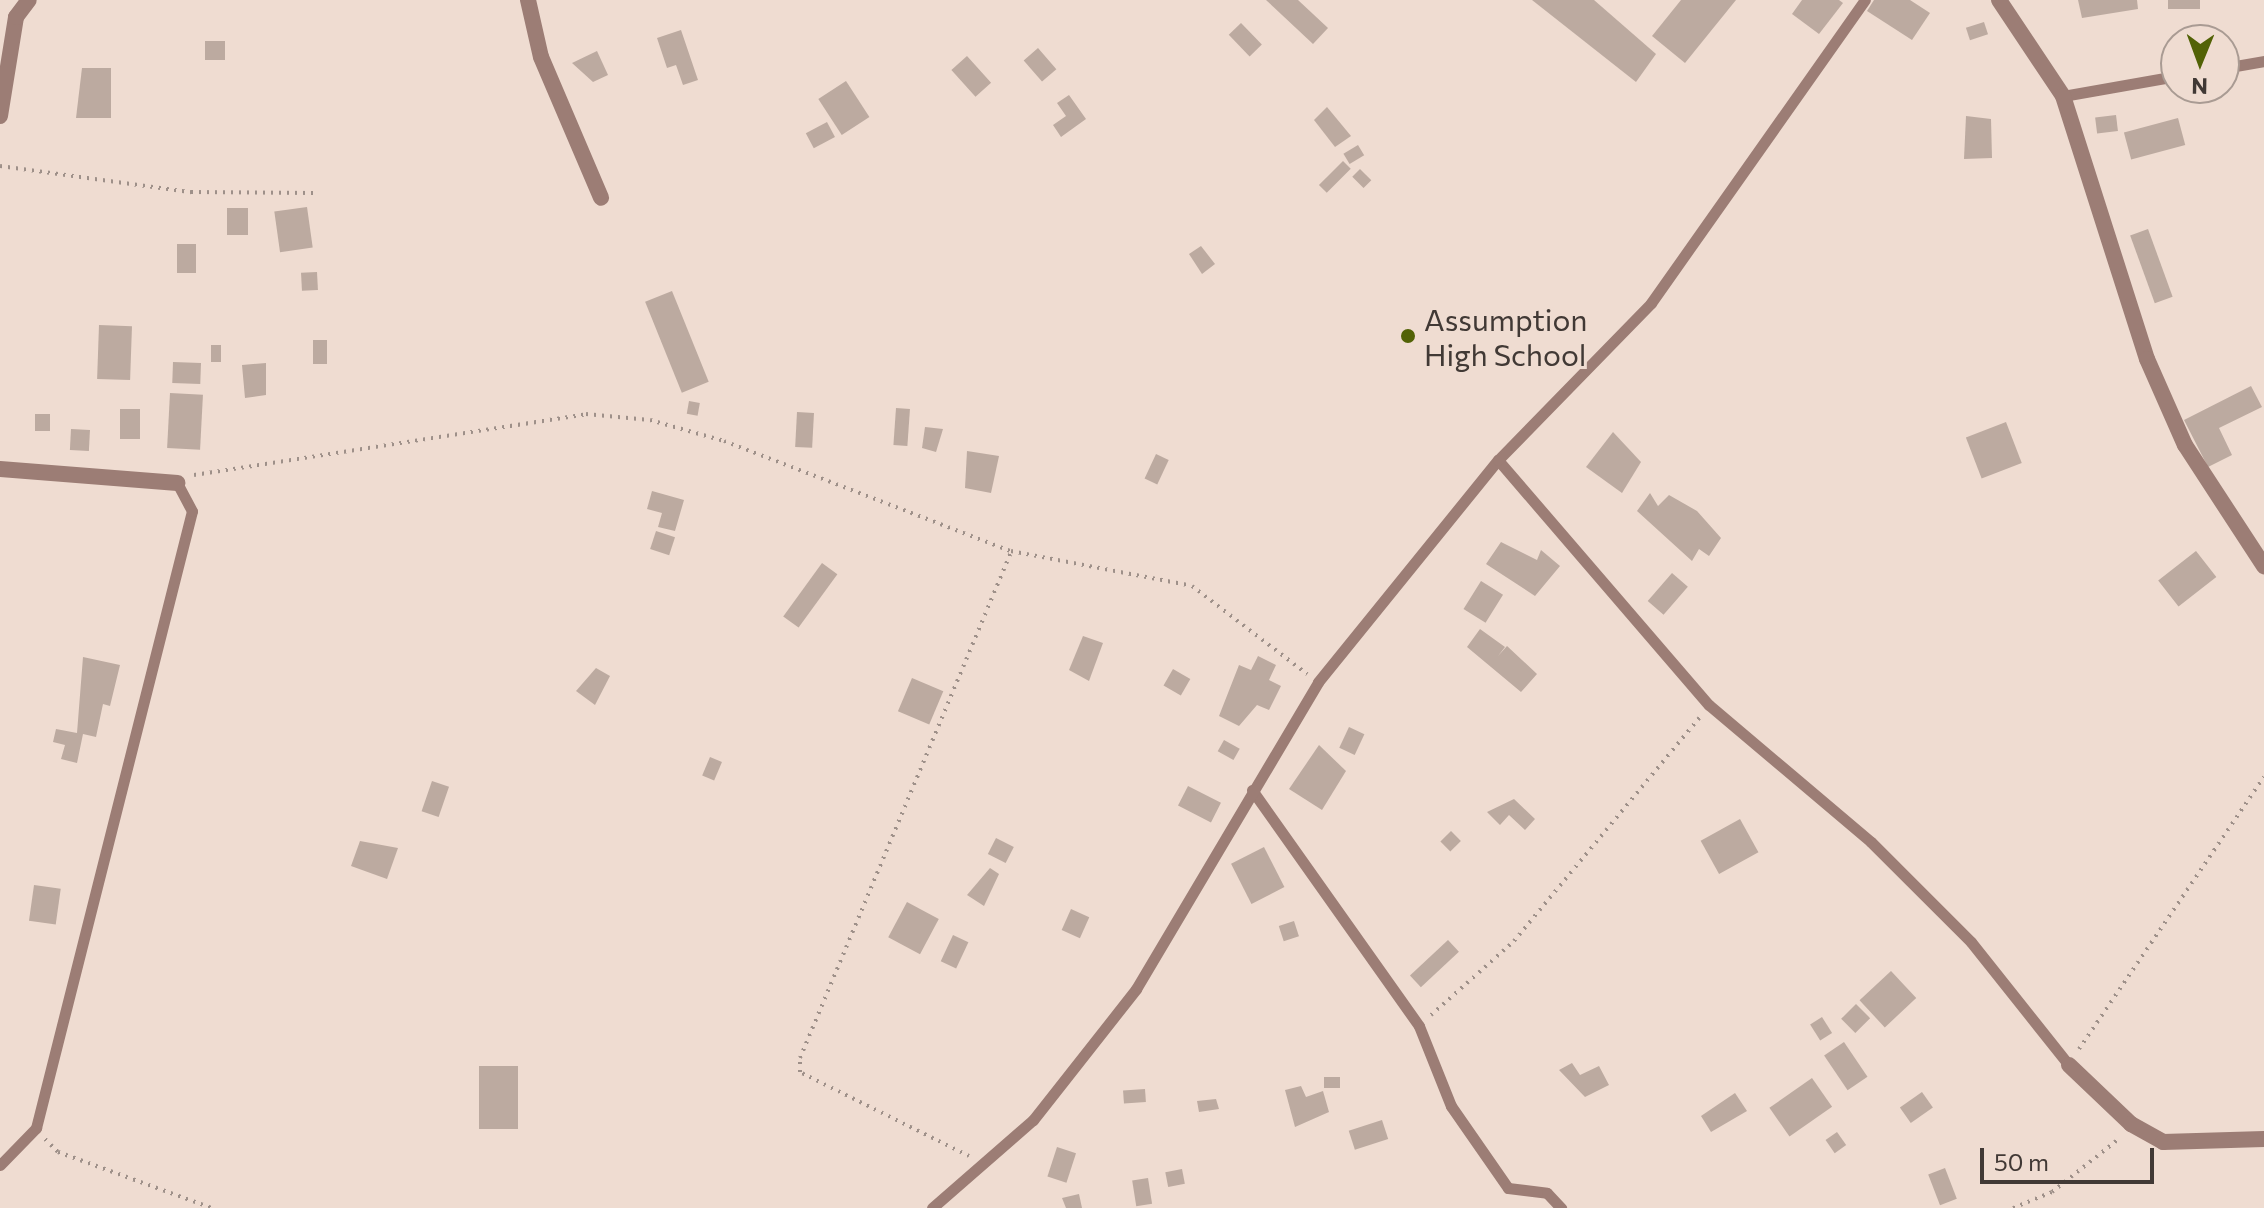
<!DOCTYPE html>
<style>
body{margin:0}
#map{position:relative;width:2264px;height:1208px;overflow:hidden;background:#efdcd1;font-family:Commissioner,sans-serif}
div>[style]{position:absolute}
.building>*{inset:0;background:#bcaaa0;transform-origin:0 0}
.path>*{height:4px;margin-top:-2px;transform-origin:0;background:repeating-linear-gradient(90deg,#9e9089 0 2px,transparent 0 8px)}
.lane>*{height:11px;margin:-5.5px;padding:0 5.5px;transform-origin:5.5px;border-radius:5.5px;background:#9c7d75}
.street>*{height:16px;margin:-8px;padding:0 8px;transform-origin:8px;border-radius:8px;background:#9c7d75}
.dots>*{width:22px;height:22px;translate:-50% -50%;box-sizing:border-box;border:4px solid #efdcd1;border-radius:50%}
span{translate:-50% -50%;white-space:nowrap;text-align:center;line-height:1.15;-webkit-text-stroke:6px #efdcd1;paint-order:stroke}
.poi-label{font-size:30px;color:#413935}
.left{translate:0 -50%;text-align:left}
.north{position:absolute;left:2160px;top:24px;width:80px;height:80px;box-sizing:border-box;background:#efdcd1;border:2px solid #a99b93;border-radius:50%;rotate:181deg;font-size:22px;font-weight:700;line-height:32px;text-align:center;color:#413935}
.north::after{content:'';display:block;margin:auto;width:28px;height:36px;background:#526206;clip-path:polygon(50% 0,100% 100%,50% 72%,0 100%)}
.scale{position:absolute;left:1980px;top:1148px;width:174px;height:36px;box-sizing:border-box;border:4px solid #413935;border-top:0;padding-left:10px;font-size:24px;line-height:28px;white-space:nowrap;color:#413935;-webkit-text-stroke:6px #efdcd1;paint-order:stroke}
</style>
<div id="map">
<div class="building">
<div style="clip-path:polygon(1266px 0,1298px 0,1328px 28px,1313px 44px)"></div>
<div style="clip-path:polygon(1532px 0,1594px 0,1656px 54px,1636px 82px)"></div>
<div style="clip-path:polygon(1681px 0,1736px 0,1685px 63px,1652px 36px)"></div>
<div style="clip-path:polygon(1802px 0,1839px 0,1843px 3px,1819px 34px,1792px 14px)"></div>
<div style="clip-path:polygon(1874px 0,1910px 0,1930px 13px,1912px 40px,1867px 11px)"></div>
<div style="clip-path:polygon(2078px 0,2137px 0,2138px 9px,2082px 18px)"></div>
<div style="left:2168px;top:0;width:32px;height:9px"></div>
<div style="left:1984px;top:22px;width:13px;height:19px;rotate:72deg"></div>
<div style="left:1241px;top:23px;width:30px;height:17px;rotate:46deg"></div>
<div style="clip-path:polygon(681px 30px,698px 80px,683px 85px,676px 65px,667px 68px,657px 38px)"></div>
<div style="left:205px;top:41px;width:20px;height:19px"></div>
<div style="left:1038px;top:48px;width:28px;height:19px;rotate:49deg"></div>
<div style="clip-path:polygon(597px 51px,608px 75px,593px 82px,572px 63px)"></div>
<div style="left:967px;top:56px;width:36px;height:21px;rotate:48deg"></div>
<div style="clip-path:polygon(82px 68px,111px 68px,111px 118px,76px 118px)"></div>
<div style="left:846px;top:81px;width:43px;height:33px;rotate:57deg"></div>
<div style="clip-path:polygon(1069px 95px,1086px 119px,1061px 137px,1053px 125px,1066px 116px,1057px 103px)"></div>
<div style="clip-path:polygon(1327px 107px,1351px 136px,1335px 147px,1314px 120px)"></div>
<div style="left:2116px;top:115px;width:16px;height:21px;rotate:83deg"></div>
<div style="clip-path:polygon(1966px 116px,1991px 119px,1992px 158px,1964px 159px)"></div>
<div style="left:2178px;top:118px;width:28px;height:56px;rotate:75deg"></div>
<div style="left:827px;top:122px;width:17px;height:24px;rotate:62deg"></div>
<div style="left:1358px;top:145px;width:12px;height:17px;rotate:59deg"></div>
<div style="left:1343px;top:161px;width:11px;height:34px;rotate:45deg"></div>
<div style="left:1360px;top:169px;width:16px;height:11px;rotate:45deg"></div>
<div style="left:307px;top:207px;width:41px;height:33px;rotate:82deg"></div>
<div style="left:227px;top:208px;width:21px;height:27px"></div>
<div style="left:2148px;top:229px;width:72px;height:19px;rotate:70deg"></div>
<div style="left:177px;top:244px;width:19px;height:29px"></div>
<div style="clip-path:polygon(1201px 246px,1215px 264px,1202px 274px,1189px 254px)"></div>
<div style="left:317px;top:272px;width:18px;height:16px;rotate:87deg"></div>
<div style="left:672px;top:291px;width:98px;height:29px;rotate:68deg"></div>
<div style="left:99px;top:325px;width:33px;height:54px;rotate:2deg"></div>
<div style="left:313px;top:340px;width:14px;height:24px"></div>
<div style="left:211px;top:345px;width:10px;height:17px"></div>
<div style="left:173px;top:362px;width:28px;height:21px;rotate:2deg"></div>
<div style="clip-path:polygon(266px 363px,266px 395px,245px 398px,242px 365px)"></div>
<div style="clip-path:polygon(2251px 386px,2262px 407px,2219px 428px,2232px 455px,2208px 467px,2184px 420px)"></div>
<div style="left:170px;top:393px;width:33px;height:55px;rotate:3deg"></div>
<div style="left:689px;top:401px;width:11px;height:13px;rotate:10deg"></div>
<div style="left:896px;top:408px;width:14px;height:37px;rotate:4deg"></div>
<div style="left:120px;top:409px;width:20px;height:30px"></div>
<div style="left:797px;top:412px;width:17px;height:35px;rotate:3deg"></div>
<div style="left:35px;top:414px;width:15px;height:17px"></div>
<div style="left:2006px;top:422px;width:44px;height:43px;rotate:69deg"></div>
<div style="clip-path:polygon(925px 427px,943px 429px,936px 452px,922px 448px)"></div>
<div style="left:71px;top:429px;width:19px;height:21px;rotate:3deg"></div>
<div style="clip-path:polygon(1613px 432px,1641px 462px,1622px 493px,1586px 467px)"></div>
<div style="clip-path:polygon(967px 451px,999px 456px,991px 493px,965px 488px)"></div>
<div style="left:1156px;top:454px;width:14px;height:27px;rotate:25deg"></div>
<div style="clip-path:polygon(652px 491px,684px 500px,675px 531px,658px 527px,662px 513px,647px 509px)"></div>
<div style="clip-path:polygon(1650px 493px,1658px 506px,1669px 495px,1697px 511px,1721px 538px,1709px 556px,1699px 549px,1692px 561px,1637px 511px)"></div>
<div style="left:656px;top:531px;width:20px;height:19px;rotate:18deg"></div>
<div style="clip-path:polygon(1501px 542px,1537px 560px,1541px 550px,1560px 566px,1535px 596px,1486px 564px)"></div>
<div style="left:2196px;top:551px;width:33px;height:48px;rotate:52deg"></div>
<div style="left:822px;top:563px;width:19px;height:66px;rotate:36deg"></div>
<div style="left:1672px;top:573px;width:21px;height:37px;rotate:41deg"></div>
<div style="left:1481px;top:581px;width:26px;height:33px;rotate:32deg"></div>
<div style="clip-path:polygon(1480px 629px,1505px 647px,1498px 656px,1507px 646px,1537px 674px,1521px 692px,1467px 647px)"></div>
<div style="clip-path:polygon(1083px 636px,1103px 643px,1089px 681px,1069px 670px)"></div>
<div style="clip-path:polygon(1258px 656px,1276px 665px,1269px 680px,1281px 686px,1269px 710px,1257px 705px,1239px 726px,1219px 716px,1239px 665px,1251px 670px)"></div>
<div style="clip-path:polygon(83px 657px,120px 665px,110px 706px,103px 704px,96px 737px,83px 734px,77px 763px,61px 759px,65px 745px,53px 742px,56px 729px,77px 733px)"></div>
<div style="clip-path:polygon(596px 668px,610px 676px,595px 705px,576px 691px)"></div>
<div style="left:1173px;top:669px;width:20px;height:19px;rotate:30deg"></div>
<div style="left:912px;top:678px;width:34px;height:36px;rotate:23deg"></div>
<div style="left:1349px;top:727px;width:17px;height:23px;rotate:25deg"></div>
<div style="left:1224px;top:740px;width:18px;height:13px;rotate:29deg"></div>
<div style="clip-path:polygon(1319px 745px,1346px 771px,1322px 810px,1289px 789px)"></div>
<div style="left:710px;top:757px;width:13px;height:20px;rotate:23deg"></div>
<div style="left:432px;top:781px;width:18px;height:32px;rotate:19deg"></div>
<div style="left:1188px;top:786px;width:37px;height:22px;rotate:27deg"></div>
<div style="clip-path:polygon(1514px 799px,1535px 819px,1525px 830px,1509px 815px,1500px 825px,1487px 812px)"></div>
<div style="left:1740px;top:819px;width:38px;height:45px;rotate:61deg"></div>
<div style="left:1451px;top:831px;width:14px;height:15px;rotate:45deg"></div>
<div style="left:996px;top:838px;width:20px;height:18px;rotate:27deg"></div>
<div style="clip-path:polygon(360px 841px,398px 848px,387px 879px,351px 866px)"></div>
<div style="left:1264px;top:847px;width:45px;height:37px;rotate:63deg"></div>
<div style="clip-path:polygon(990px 868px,999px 874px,984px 906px,967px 895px)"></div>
<div style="left:34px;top:885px;width:27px;height:36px;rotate:8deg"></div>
<div style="left:907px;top:902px;width:36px;height:40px;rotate:28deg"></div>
<div style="left:1071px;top:909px;width:20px;height:23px;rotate:24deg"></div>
<div style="left:1294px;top:921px;width:16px;height:16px;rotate:72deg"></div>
<div style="left:953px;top:935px;width:17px;height:29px;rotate:25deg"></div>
<div style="left:1448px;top:940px;width:16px;height:52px;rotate:47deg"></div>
<div style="left:1891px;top:971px;width:37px;height:43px;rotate:47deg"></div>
<div style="left:1856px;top:1004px;width:20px;height:21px;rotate:45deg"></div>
<div style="left:1822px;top:1017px;width:19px;height:14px;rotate:58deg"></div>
<div style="left:1844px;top:1042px;width:42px;height:24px;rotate:56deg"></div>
<div style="clip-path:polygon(1572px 1063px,1580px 1075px,1599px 1066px,1609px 1085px,1585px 1097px,1559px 1070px)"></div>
<div style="left:479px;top:1066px;width:39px;height:63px"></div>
<div style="left:1340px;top:1077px;width:11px;height:16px;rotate:90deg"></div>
<div style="left:1812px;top:1078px;width:35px;height:52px;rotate:55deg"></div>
<div style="clip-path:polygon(1301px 1086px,1306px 1097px,1323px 1091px,1329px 1112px,1295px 1127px,1285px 1090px)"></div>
<div style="left:1145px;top:1089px;width:13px;height:22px;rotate:86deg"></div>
<div style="left:1922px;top:1092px;width:19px;height:27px;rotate:55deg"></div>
<div style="clip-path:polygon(1735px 1093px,1747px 1111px,1711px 1132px,1701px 1116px)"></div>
<div style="clip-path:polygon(1216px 1099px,1219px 1109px,1199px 1112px,1197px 1101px)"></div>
<div style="left:1382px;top:1120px;width:20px;height:35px;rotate:72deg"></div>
<div style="left:1837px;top:1132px;width:16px;height:14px;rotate:55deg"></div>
<div style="left:1057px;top:1147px;width:20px;height:31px;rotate:18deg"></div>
<div style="left:1945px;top:1168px;width:33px;height:18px;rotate:69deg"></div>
<div style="left:1182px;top:1169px;width:15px;height:17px;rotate:79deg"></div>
<div style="left:1148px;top:1178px;width:26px;height:16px;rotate:81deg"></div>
<div style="clip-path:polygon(1079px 1194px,1082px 1208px,1066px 1208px,1062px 1198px)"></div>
</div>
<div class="path">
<div style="left:0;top:166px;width:193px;rotate:7.8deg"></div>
<div style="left:191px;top:192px;width:122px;rotate:0.5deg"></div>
<div style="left:194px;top:475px;width:397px;rotate:-8.8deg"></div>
<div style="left:586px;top:414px;width:64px;rotate:5.4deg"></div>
<div style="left:650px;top:420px;width:77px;rotate:15.8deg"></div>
<div style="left:724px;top:441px;width:307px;rotate:21deg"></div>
<div style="left:1011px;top:551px;width:184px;rotate:10.9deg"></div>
<div style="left:1192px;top:586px;width:145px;rotate:37.4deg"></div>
<div style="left:1431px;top:1015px;width:111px;rotate:-41.7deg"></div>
<div style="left:1514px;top:941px;width:291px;rotate:-50.3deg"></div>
<div style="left:2079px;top:1049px;width:329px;rotate:-55.8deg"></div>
<div style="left:45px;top:1139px;width:18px;rotate:45deg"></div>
<div style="left:58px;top:1152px;width:164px;rotate:20deg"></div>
<div style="left:969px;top:1156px;width:189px;rotate:-153.6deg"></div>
<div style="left:800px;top:1072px;width:14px;rotate:-90deg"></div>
<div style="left:800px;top:1058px;width:548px;rotate:-67.36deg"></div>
<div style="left:2013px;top:1208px;width:42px;rotate:-22.3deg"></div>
<div style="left:2052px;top:1192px;width:87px;rotate:-38.5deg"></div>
</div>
<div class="lane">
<div style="left:2224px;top:68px;width:41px;rotate:-9.9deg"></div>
<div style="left:2063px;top:96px;width:115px;rotate:-10deg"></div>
<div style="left:1498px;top:460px;width:323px;rotate:49.3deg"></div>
<div style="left:1709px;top:705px;width:212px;rotate:40.2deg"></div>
<div style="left:1871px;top:842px;width:141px;rotate:45deg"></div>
<div style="left:1971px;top:942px;width:157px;rotate:51.5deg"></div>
<div style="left:1252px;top:790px;width:289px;rotate:54.7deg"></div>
<div style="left:1419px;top:1026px;width:86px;rotate:68.2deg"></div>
<div style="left:1451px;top:1106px;width:100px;rotate:55.2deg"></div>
<div style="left:1508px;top:1188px;width:39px;rotate:7deg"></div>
<div style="left:1547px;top:1193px;width:21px;rotate:47deg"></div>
<div style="left:0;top:1165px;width:52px;rotate:-45.8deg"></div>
<div style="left:36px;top:1128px;width:636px;rotate:-75.81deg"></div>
<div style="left:192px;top:511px;width:32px;rotate:-118deg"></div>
<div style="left:932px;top:1208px;width:134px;rotate:-41.1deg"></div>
<div style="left:1033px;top:1120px;width:167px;rotate:-51.8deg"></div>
<div style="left:1136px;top:989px;width:357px;rotate:-59.3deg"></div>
<div style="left:1318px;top:682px;width:286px;rotate:-51deg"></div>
<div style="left:1498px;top:460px;width:219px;rotate:-45.7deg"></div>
<div style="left:1651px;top:303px;width:371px;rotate:-54.8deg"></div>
</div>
<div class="street">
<div style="left:528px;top:0;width:58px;rotate:77.2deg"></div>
<div style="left:541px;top:57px;width:153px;rotate:66.9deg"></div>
<div style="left:1999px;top:0;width:115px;rotate:56.3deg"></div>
<div style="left:2063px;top:96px;width:276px;rotate:72.3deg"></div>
<div style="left:2147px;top:359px;width:94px;rotate:66.2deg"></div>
<div style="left:2185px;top:445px;width:145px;rotate:56.9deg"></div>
<div style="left:0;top:116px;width:100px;rotate:-80.8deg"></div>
<div style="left:16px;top:17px;width:21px;rotate:-53deg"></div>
<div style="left:0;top:469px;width:178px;rotate:4.5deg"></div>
<div style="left:2069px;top:1065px;width:86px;rotate:43.6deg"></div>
<div style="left:2131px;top:1124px;width:37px;rotate:29deg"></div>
<div style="left:2163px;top:1142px;width:101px;rotate:-1.7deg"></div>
</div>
<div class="dots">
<div style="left:1408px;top:336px;background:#526206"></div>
</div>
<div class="poi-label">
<span class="left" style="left:1424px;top:336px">Assumption<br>High School</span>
</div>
<div class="north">N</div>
<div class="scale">50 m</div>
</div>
